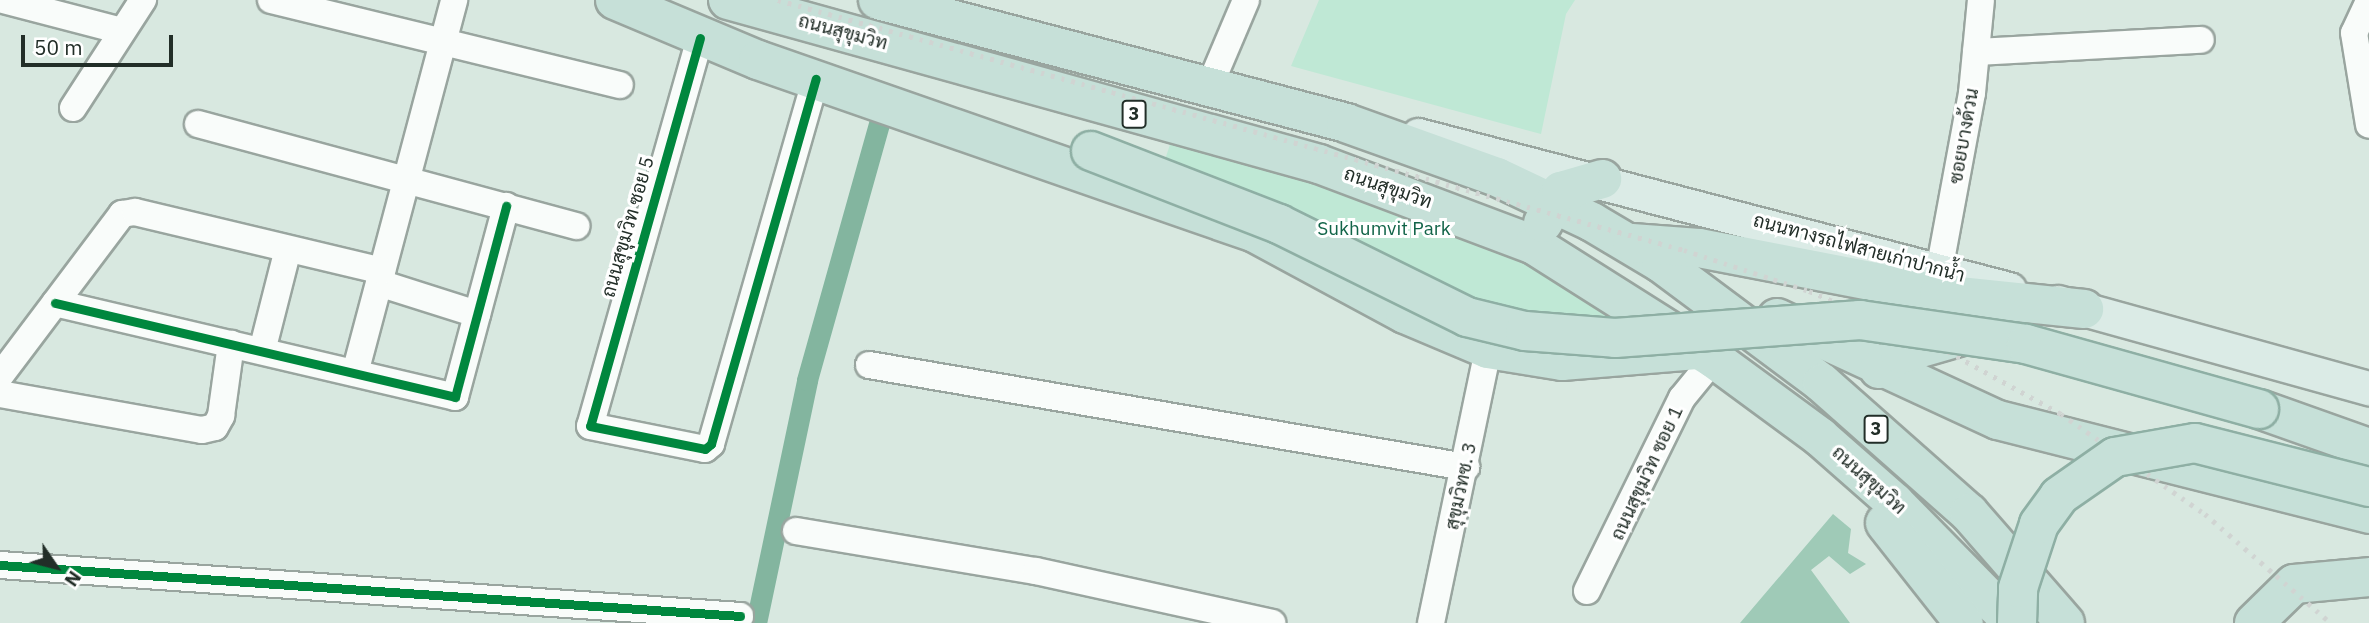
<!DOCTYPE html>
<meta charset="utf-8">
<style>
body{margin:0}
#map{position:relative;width:2369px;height:623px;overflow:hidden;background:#d8e8e0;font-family:"IBM Plex Sans",Sarabun,sans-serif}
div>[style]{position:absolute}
.green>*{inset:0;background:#bfe8d5}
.forest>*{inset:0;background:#9fcab7}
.canal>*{height:21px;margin:-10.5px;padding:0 10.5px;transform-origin:10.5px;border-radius:10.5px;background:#83b59f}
.roads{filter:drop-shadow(2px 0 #99a59f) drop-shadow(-2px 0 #99a59f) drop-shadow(0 2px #99a59f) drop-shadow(0 -2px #99a59f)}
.minor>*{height:26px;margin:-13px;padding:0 13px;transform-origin:13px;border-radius:13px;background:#f9fcfa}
.major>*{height:33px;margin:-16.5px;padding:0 16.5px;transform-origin:16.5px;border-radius:16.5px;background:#dbebe6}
.highway>*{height:38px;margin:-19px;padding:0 19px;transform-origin:19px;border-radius:19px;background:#c6e0d8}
.rail>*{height:5px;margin-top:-2.5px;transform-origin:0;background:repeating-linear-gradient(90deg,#d0d4d2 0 3.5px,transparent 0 10.5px)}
.bridges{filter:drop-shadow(2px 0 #8eafa4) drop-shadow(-2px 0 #8eafa4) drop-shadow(0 2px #8eafa4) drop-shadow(0 -2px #8eafa4)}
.highway-bridge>*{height:38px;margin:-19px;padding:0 19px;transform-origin:19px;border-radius:19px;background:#c6e0d8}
.cycleway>*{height:9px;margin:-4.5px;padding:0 4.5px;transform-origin:4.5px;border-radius:4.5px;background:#00873e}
span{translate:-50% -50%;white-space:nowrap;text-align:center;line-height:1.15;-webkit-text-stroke:6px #fff;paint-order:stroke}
.shield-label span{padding:2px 5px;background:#fff;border:2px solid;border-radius:5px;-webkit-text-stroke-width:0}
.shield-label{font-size:18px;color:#222e28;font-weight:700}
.street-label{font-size:19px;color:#222e28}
.park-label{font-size:19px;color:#116448}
.north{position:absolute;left:21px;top:532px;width:70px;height:70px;-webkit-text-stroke:5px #fff;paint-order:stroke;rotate:125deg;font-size:19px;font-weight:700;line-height:28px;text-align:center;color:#222e28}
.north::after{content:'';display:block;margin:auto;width:24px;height:32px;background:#222e28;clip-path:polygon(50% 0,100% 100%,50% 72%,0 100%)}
.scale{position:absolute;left:21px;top:35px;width:152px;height:32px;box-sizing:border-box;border:4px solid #222e28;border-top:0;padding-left:9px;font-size:21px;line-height:24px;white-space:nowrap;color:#222e28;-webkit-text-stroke:5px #fff;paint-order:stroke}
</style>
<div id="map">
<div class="green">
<div style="clip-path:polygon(1319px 0,1575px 0,1566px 14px,1541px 134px,1291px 66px)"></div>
<div style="clip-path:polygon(1176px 126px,1621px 299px,1615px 338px,1569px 337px,1160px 175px)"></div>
</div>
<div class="forest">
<div style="clip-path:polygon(1833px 514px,1851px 529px,1848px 553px,1866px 564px,1850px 574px,1829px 556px,1811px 570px,1850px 623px,1740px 623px)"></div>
</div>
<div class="canal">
<div style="left:756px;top:623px;width:248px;rotate:-78.1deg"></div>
<div style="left:807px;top:380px;width:266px;rotate:-74.3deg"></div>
</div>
<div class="roads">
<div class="minor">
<div style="left:3px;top:0;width:123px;rotate:14.6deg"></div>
<div style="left:271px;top:0;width:359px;rotate:13.7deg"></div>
<div style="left:2369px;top:1px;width:35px;rotate:115deg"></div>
<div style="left:2354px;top:33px;width:93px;rotate:80.7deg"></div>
<div style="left:700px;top:38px;width:403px;rotate:105.8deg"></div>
<div style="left:590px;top:426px;width:117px;rotate:11.3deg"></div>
<div style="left:705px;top:449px;width:8px;rotate:-40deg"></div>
<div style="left:711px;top:444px;width:380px;rotate:-74deg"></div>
<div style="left:1976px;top:52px;width:225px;rotate:-3.1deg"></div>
<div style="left:1210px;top:85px;width:92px;rotate:-67deg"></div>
<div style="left:73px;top:108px;width:129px;rotate:-57.1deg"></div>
<div style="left:198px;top:124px;width:392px;rotate:15.1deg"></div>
<div style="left:1939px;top:271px;width:181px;rotate:-79.5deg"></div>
<div style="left:1972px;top:93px;width:93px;rotate:-84.5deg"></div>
<div style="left:379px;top:283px;width:103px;rotate:17.6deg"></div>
<div style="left:55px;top:303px;width:411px;rotate:13.2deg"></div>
<div style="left:455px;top:397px;width:198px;rotate:-75deg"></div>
<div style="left:262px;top:351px;width:105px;rotate:-75.7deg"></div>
<div style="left:869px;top:365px;width:606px;rotate:9.7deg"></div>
<div style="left:355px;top:373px;width:386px;rotate:-75.1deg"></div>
<div style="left:0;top:376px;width:203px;rotate:-53deg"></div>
<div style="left:122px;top:214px;width:13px;rotate:-9deg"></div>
<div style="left:135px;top:212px;width:254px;rotate:13.4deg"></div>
<div style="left:0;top:394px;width:205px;rotate:10.1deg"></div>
<div style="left:202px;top:430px;width:13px;rotate:-13deg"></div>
<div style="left:215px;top:427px;width:13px;rotate:-61deg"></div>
<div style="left:221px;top:416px;width:73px;rotate:-82.1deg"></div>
<div style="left:796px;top:531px;width:243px;rotate:9.5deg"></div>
<div style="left:1036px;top:571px;width:242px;rotate:12.4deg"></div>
<div style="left:0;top:565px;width:742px;rotate:3.94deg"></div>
<div style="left:1587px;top:591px;width:215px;rotate:-63.8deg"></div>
<div style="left:1682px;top:398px;width:50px;rotate:-50.6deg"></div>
<div style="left:1431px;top:623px;width:280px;rotate:-78.2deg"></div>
</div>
<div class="major">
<div style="left:1418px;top:135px;width:611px;rotate:14.61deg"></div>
<div style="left:2058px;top:302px;width:323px;rotate:15.5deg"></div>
</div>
<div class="highway">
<div style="left:615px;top:0;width:155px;rotate:22.8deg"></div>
<div style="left:758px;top:60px;width:526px;rotate:19.19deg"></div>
<div style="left:1255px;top:233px;width:170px;rotate:28.4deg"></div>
<div style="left:1405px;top:314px;width:90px;rotate:22.9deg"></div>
<div style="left:1488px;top:349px;width:75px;rotate:9.2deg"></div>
<div style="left:1562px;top:361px;width:138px;rotate:-4.6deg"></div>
<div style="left:728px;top:0;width:613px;rotate:15.51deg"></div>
<div style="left:1319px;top:164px;width:230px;rotate:20.6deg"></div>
<div style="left:1534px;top:245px;width:213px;rotate:32.3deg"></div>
<div style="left:1714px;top:359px;width:132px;rotate:36.3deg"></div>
<div style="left:1820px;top:437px;width:100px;rotate:41.3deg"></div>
<div style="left:1895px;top:503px;width:168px;rotate:45.5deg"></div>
<div style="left:878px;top:0;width:484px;rotate:14.7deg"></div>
<div style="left:1346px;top:123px;width:160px;rotate:19.7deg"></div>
<div style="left:1497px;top:177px;width:105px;rotate:25.3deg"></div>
<div style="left:1592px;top:222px;width:80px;rotate:30.7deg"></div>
<div style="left:1661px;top:263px;width:201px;rotate:36.7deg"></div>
<div style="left:1822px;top:383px;width:196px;rotate:41.5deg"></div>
<div style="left:1969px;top:513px;width:146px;rotate:48.9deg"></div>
<div style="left:1543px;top:223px;width:37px;rotate:-61deg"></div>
<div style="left:1561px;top:191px;width:43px;rotate:-16.3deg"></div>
<div style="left:1632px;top:243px;width:67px;rotate:4.3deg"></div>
<div style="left:1699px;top:248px;width:244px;rotate:10.9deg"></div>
<div style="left:1939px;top:294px;width:146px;rotate:5.9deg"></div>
<div style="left:1777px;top:318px;width:243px;rotate:24.8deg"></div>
<div style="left:1998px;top:420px;width:383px;rotate:14.2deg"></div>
<div style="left:1879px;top:369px;width:26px;rotate:-36deg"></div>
<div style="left:1900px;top:354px;width:72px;rotate:-16.2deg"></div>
<div style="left:2259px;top:409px;width:117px;rotate:19.5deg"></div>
<div style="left:1885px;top:523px;width:127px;rotate:51.7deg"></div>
<div style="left:2254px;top:623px;width:56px;rotate:-44.3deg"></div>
<div style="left:2294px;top:584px;width:75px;rotate:-5.3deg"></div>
</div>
</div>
<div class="rail">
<div style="left:778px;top:0;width:940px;rotate:15.43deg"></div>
<div style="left:1684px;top:250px;width:132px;rotate:18.2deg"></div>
<div style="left:1809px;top:291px;width:130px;rotate:22.6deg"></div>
<div style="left:1929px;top:341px;width:151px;rotate:28.9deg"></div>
<div style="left:2061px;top:414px;width:175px;rotate:34.8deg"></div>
<div style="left:2205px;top:514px;width:167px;rotate:40.9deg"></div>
</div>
<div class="bridges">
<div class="highway-bridge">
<div style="left:1091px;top:151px;width:202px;rotate:21.2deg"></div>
<div style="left:1279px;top:224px;width:210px;rotate:26.3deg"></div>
<div style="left:1467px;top:317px;width:60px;rotate:13.6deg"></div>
<div style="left:1525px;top:331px;width:90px;rotate:4.4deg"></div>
<div style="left:1615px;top:338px;width:246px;rotate:-4.2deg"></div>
<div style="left:1860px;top:320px;width:168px;rotate:8.2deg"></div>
<div style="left:2026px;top:344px;width:242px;rotate:15.6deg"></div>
<div style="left:2017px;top:623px;width:35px;rotate:-88deg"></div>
<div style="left:2018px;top:588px;width:67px;rotate:-71.8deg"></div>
<div style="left:2039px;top:524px;width:34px;rotate:-54deg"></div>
<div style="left:2059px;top:496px;width:68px;rotate:-34.9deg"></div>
<div style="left:2115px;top:457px;width:81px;rotate:-9.9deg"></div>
<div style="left:2195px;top:443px;width:179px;rotate:14.2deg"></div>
</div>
</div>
<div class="cycleway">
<div style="left:700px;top:38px;width:403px;rotate:105.8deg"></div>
<div style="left:590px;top:426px;width:117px;rotate:11.3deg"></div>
<div style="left:705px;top:449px;width:8px;rotate:-40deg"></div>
<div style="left:711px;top:444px;width:380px;rotate:-74deg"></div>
<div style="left:55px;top:303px;width:411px;rotate:13.2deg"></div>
<div style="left:455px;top:397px;width:198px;rotate:-75deg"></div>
<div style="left:0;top:565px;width:742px;rotate:3.94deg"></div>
</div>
<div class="shield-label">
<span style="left:1134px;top:114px">3</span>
<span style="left:1876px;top:429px">3</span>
</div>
<div class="street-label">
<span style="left:843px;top:32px;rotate:15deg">ถนนสุขุมวิท</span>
<span style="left:1964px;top:136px;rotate:-80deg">ซอยบางด้วน</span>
<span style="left:1388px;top:188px;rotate:19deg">ถนนสุขุมวิท</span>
<span style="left:628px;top:227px;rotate:-74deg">ถนนสุขุมวิท ซอย 5</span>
<span style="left:1859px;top:248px;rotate:15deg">ถนนทางรถไฟสายเก่าปากน้ำ</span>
<span style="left:1647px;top:473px;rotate:-65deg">ถนนสุขุมวิท ซอย 1</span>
<span style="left:1869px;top:480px;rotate:42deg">ถนนสุขุมวิท</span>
<span style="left:1461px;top:486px;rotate:-78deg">สุขุมวิทซ. 3</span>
</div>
<div class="park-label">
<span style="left:1384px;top:229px">Sukhumvit Park</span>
</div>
<div class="north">N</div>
<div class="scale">50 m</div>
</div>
